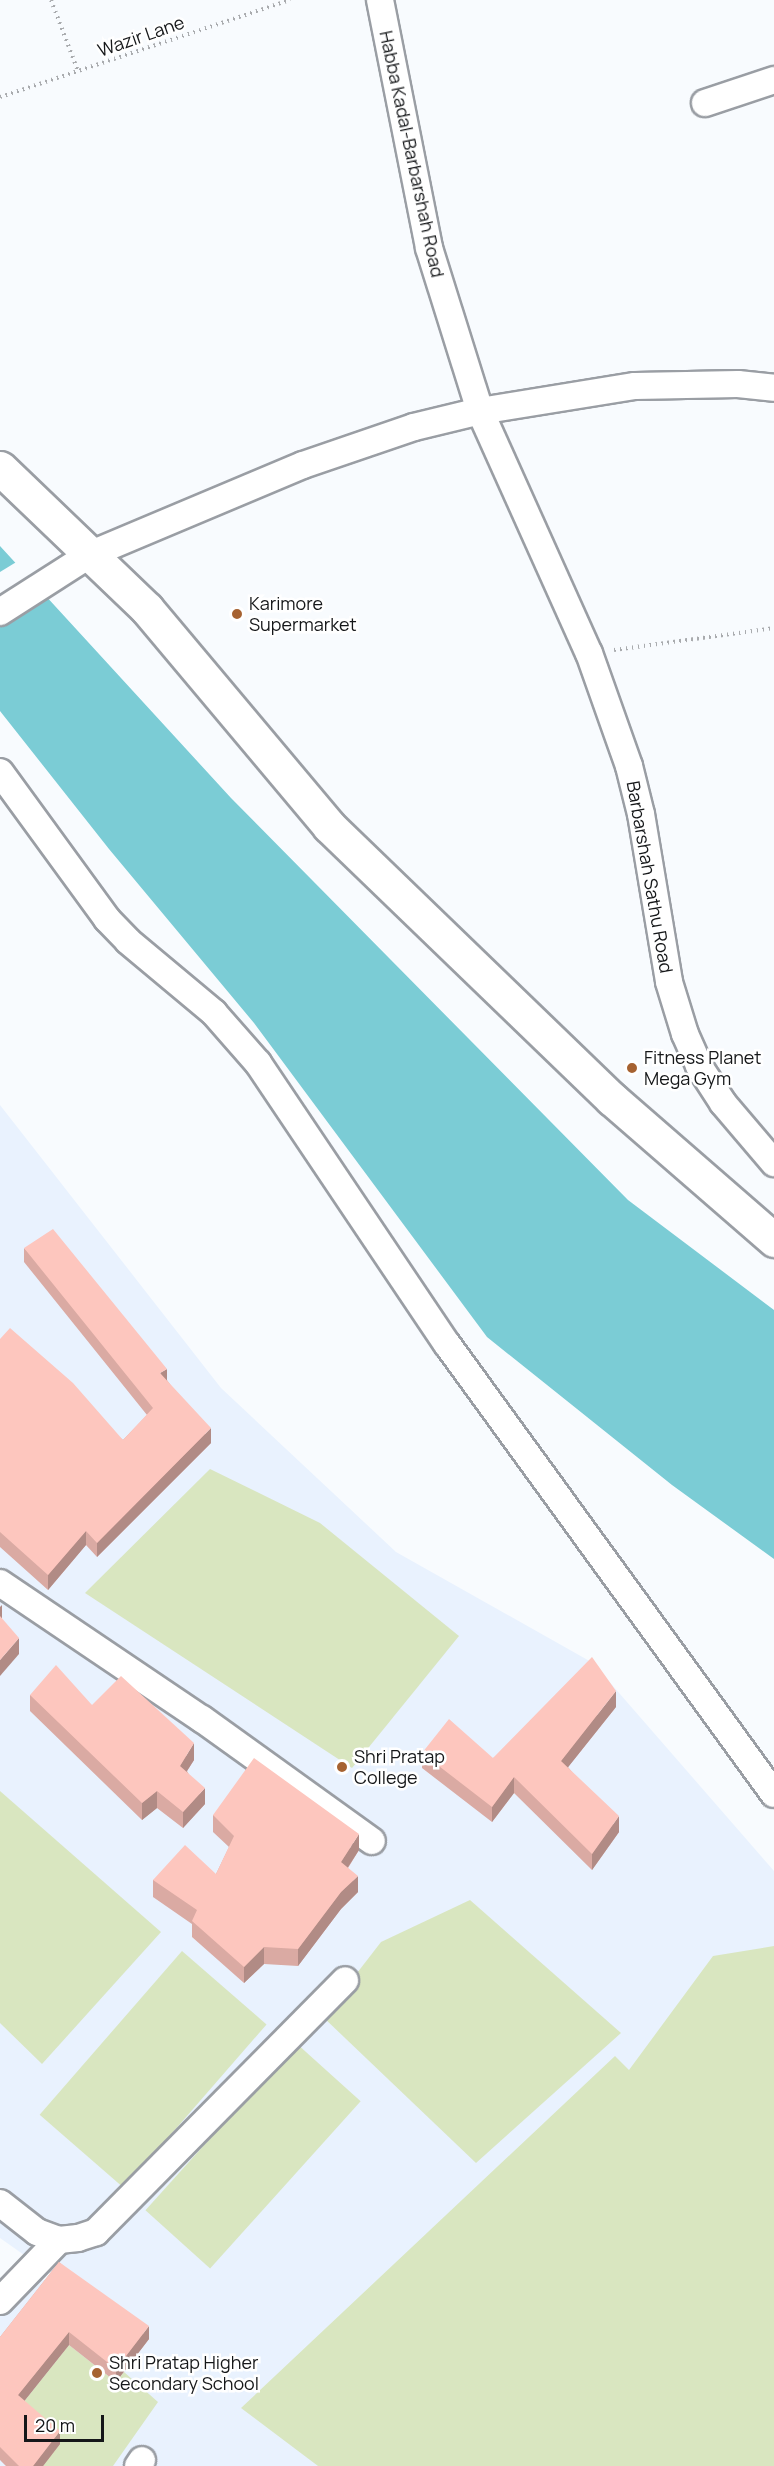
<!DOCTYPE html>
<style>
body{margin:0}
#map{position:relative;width:774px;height:2466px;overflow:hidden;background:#f8fbfe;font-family:Manrope,sans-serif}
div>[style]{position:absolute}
.built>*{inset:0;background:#e9f2fe}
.green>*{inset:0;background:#d9e6c0;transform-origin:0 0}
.water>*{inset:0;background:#7bccd5}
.pier>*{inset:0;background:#f8fbfe}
.path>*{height:4px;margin-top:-2px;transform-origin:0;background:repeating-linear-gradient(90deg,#a9abae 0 1.5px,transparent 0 6px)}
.roads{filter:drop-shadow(2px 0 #9a9ea4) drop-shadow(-2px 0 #9a9ea4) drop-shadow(0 2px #9a9ea4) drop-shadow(0 -2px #9a9ea4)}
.minor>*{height:26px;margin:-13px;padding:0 13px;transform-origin:13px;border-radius:13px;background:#fff}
.major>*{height:33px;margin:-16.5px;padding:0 16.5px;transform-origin:16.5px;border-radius:16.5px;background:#fff}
.wall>*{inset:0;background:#daaaa3}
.shaded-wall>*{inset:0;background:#b18b85}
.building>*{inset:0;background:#fdc6be}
.dots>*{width:16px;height:16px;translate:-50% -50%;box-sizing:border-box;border:3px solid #fff;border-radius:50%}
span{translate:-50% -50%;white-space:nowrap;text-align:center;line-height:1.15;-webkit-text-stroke:5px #fff;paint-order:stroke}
.street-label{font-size:18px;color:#151719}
.poi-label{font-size:18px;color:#151719}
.left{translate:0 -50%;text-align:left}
.scale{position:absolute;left:24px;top:2415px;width:80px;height:27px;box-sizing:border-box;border:3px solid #151719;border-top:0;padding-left:8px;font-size:18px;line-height:21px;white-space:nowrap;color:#151719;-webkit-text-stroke:4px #fff;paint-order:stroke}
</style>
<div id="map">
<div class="built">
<div style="clip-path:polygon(0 1105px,221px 1388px,396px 1552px,593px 1663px,774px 1871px,774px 2466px,0 2466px,0 2277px,17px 2290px,54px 2276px,0 2238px)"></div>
</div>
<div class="green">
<div style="clip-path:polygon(210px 1469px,320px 1523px,459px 1636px,352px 1768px,85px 1593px)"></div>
<div style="clip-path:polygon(0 1791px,161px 1932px,42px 2064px,0 2023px)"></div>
<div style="clip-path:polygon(470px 1900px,621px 2033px,476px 2163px,323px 2017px,381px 1942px)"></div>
<div style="clip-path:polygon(774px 1946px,774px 2466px,318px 2466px,241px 2408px,615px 2056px,629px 2070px,713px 1956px)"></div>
<div style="left:182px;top:1951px;width:112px;height:217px;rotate:41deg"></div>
<div style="left:296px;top:2043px;width:87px;height:225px;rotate:42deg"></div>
<div style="clip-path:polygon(69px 2345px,116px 2382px,124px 2372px,158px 2402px,113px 2466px,43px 2466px,18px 2409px)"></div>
</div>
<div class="water">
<div style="clip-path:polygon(0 546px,231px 798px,628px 1200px,774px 1310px,774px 1559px,672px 1485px,487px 1337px,254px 1023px,109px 849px,0 711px)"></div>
</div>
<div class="pier">
<div style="clip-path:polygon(18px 561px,49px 594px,0 625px,0 572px)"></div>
</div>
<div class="path">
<div style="left:51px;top:0;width:76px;rotate:69.2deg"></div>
<div style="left:0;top:97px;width:306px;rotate:-18.5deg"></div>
<div style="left:614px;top:650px;width:162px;rotate:-7.8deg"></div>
</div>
<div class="roads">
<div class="minor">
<div style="left:380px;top:0;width:253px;rotate:78.8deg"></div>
<div style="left:429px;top:248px;width:171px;rotate:72.6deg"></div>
<div style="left:480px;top:411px;width:265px;rotate:65.8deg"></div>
<div style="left:589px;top:653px;width:120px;rotate:70.5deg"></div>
<div style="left:629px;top:766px;width:49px;rotate:76deg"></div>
<div style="left:641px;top:814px;width:170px;rotate:80.5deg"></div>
<div style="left:669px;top:982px;width:54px;rotate:72.9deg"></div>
<div style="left:685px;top:1034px;width:35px;rotate:66deg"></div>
<div style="left:699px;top:1066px;width:44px;rotate:57deg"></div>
<div style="left:723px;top:1103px;width:79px;rotate:49.6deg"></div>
<div style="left:705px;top:103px;width:73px;rotate:-18.4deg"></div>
<div style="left:0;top:612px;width:106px;rotate:-32.6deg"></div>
<div style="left:89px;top:555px;width:232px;rotate:-22.8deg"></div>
<div style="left:303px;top:465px;width:117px;rotate:-18.9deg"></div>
<div style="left:414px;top:427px;width:68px;rotate:-13.6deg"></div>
<div style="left:480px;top:411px;width:157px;rotate:-9.2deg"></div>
<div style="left:635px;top:386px;width:103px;rotate:-1.1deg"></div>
<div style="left:738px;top:384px;width:36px;rotate:6deg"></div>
<div style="left:0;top:772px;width:182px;rotate:53.9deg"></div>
<div style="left:107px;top:919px;width:30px;rotate:46deg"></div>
<div style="left:128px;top:941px;width:112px;rotate:39.9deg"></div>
<div style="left:214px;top:1013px;width:67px;rotate:48.7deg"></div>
<div style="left:258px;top:1063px;width:339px;rotate:56.1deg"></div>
<div style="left:447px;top:1344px;width:556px;rotate:54deg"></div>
<div style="left:0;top:1583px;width:244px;rotate:34deg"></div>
<div style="left:202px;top:1719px;width:209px;rotate:35.7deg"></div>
<div style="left:0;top:2203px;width:47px;rotate:38.1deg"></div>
<div style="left:37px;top:2232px;width:23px;rotate:20deg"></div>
<div style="left:59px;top:2240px;width:19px;rotate:-6deg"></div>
<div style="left:78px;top:2238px;width:19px;rotate:-18deg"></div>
<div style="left:96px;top:2232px;width:354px;rotate:-45.3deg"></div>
<div style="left:0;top:2301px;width:85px;rotate:-46deg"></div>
<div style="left:138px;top:2466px;width:7px;rotate:-56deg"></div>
</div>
<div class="major">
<div style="left:0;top:468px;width:204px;rotate:43.8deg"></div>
<div style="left:147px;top:609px;width:283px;rotate:50deg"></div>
<div style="left:329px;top:826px;width:393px;rotate:44deg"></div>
<div style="left:612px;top:1099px;width:215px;rotate:41deg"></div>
</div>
</div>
<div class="wall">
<div style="clip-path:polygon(24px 1248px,167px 1380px,211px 1443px,97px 1557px,86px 1545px,48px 1590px,0 1547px,0 1339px,123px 1440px,147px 1415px,24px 1262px)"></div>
<div style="clip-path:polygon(30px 1695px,92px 1705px,194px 1760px,187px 1771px,205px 1804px,183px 1828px,157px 1808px,142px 1820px,30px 1711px)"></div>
<div style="clip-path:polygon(616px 1707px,568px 1767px,619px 1832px,592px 1870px,514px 1793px,492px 1822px,422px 1768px,422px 1753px,493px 1758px)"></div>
<div style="clip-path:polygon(213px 1815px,359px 1850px,348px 1868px,358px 1892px,341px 1909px,298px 1966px,264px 1964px,244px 1983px,192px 1937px,192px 1924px,153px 1897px,153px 1880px,216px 1874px,229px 1847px,213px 1832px)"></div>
<div style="clip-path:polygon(59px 2262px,149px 2339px,116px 2382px,69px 2345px,24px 2401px,60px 2444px,43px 2466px,6px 2466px,0 2460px,0 2337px)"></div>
</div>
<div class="shaded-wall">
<div style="clip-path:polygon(167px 1369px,167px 1384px,160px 1373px)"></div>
<div style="clip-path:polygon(211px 1428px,211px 1443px,97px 1557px,97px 1543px)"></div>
<div style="clip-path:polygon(86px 1531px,86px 1545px,48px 1590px,48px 1575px)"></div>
<div style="clip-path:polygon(2px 1605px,2px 1621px,0 1623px,0 1607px)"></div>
<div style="clip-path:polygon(19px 1638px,19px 1654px,0 1676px,0 1660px)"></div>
<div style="clip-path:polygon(616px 1691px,616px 1707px,561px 1776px,561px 1761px)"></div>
<div style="clip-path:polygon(194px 1743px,194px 1760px,180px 1782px,180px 1766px)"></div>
<div style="clip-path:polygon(514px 1777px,514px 1793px,492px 1822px,492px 1807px)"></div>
<div style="clip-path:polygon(205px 1788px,205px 1804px,183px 1828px,183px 1812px)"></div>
<div style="clip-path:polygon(157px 1791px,157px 1808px,142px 1820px,142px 1803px)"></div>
<div style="clip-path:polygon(619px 1816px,619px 1832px,592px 1870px,592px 1854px)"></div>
<div style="clip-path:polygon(359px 1834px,359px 1850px,341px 1878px,341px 1862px)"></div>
<div style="clip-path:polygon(358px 1876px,358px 1892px,341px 1909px,298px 1966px,298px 1949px,341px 1892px)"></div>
<div style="clip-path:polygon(264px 1947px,264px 1964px,244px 1983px,244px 1967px)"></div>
<div style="clip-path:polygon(149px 2326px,149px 2339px,116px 2382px,116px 2369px)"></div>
<div style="clip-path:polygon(69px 2332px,69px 2345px,18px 2409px,18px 2395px)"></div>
<div style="clip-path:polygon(60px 2431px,60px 2444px,43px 2466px,33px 2466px)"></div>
</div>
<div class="building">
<div style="clip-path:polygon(53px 1229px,167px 1369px,160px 1373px,211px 1428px,97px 1543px,86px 1531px,48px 1575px,0 1532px,0 1339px,10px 1328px,73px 1383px,123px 1440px,153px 1408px,24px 1248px)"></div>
<div style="clip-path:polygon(0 1616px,19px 1638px,0 1660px)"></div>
<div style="clip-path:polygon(592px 1657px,616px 1691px,561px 1761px,619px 1816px,592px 1854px,514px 1777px,492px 1807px,422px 1753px,449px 1719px,493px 1758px)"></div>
<div style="clip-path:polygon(56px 1665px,92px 1705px,121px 1676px,194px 1743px,180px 1766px,205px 1788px,183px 1812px,157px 1791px,142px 1803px,30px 1695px)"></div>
<div style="clip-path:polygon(254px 1758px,359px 1834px,341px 1862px,358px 1876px,341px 1892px,298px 1949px,264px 1947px,244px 1967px,192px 1921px,197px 1910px,153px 1880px,185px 1845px,216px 1874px,234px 1836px,213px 1815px)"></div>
<div style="clip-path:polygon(59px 2262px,149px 2326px,116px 2369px,69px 2332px,18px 2395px,60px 2431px,33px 2466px,19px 2466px,0 2447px,0 2337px)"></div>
</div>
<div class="dots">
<div style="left:237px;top:614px;background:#a66231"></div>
<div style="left:632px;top:1068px;background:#a66231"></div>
<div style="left:342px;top:1767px;background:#a66231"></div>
<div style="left:97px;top:2373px;background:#a66231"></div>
</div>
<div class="street-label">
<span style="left:141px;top:36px;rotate:-19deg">Wazir Lane</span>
<span style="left:412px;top:154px;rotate:78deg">Habba Kadal-Barbarshah Road</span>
<span style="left:650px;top:877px;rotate:80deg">Barbarshah Sathu Road</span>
</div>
<div class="poi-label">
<span class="left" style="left:249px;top:614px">Karimore<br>Supermarket</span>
<span class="left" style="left:644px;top:1068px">Fitness Planet<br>Mega Gym</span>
<span class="left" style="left:354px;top:1767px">Shri Pratap<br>College</span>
<span class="left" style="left:109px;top:2373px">Shri Pratap Higher<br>Secondary School</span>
</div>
<div class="scale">20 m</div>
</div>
